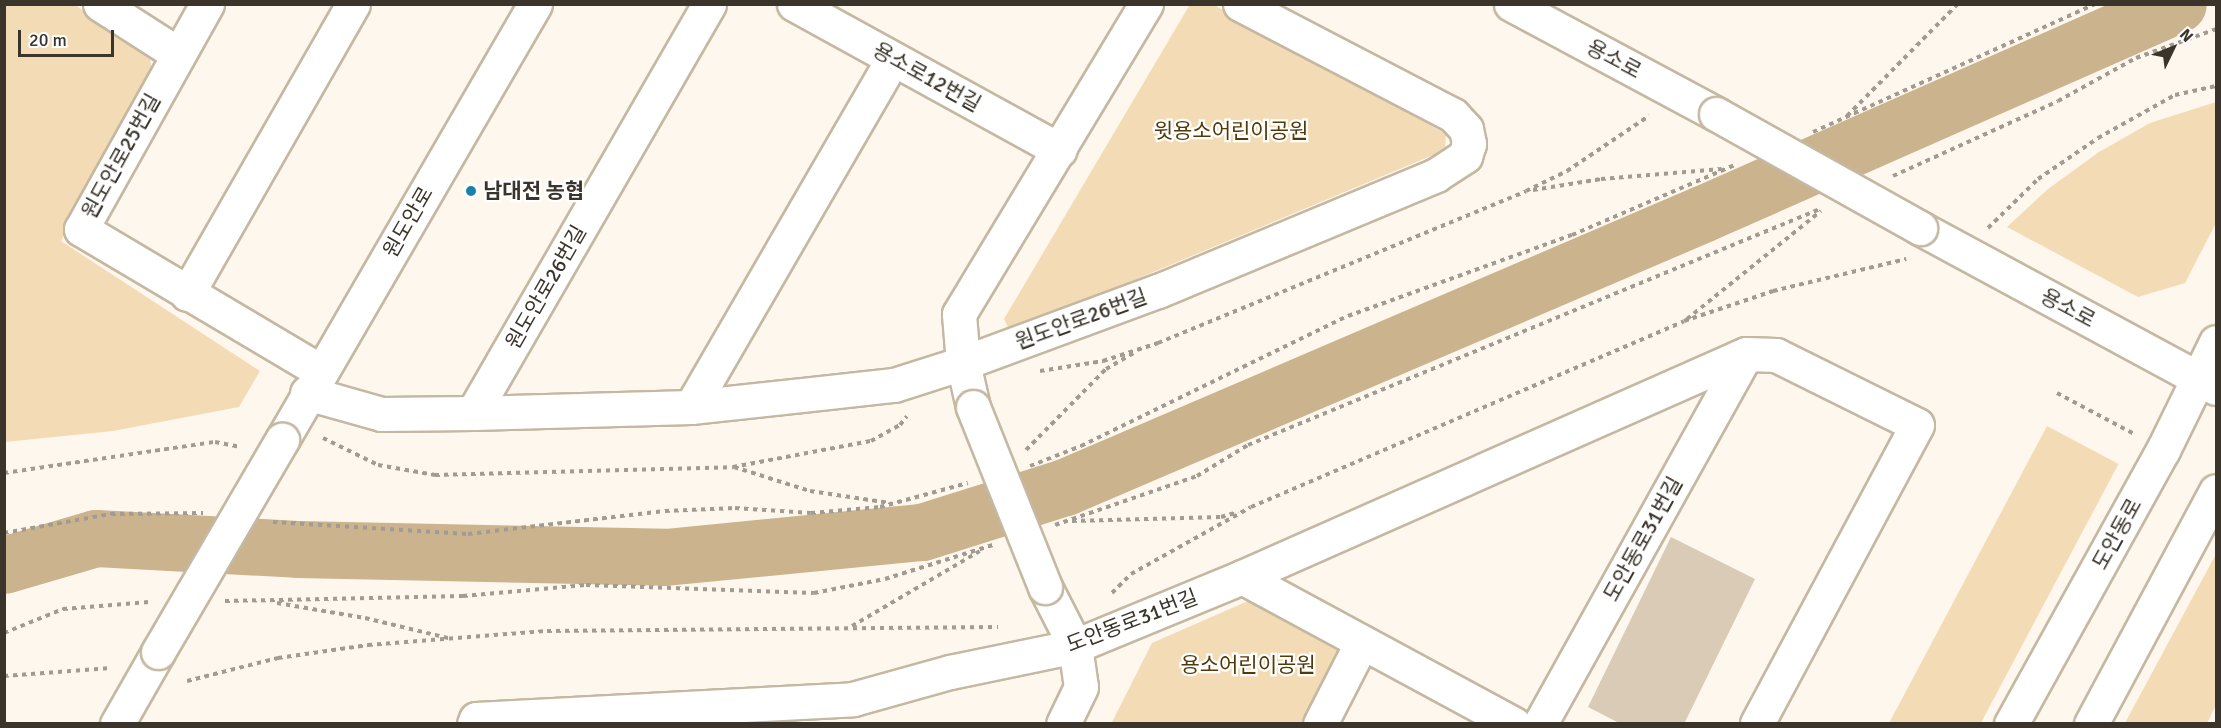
<!DOCTYPE html>
<meta charset="utf-8">
<style>
body{margin:0}
#map{position:relative;width:2221px;height:728px;overflow:hidden;background:#fdf7ee;font-family:Signika,"Noto Sans KR",sans-serif}
div>[style]{position:absolute}
.green>*{inset:0;background:#f3dcb5;transform-origin:0 0}
.river>*{height:57px;margin:-28.5px;padding:0 28.5px;transform-origin:28.5px;border-radius:28.5px;background:#cab38d}
.building>*{inset:0;background:#d9cbb5}
.path>*{height:4px;margin-top:-2px;transform-origin:0;background:repeating-linear-gradient(90deg,#a19b92 0 4.5px,transparent 0 9px)}
.roads{filter:drop-shadow(2px 0 #c5b8a2) drop-shadow(-2px 0 #c5b8a2) drop-shadow(0 2px #c5b8a2) drop-shadow(0 -2px #c5b8a2)}
.street>*{height:33px;margin:-16.5px;padding:0 16.5px;transform-origin:16.5px;border-radius:16.5px;background:#fff}
.secondary>*{height:33px;margin:-16.5px;padding:0 16.5px;transform-origin:16.5px;border-radius:16.5px;background:#fff}
.bridges{filter:drop-shadow(2px 0 #c5b8a2) drop-shadow(-2px 0 #c5b8a2) drop-shadow(0 2px #c5b8a2) drop-shadow(0 -2px #c5b8a2)}
.street-bridge>*{height:33px;margin:-16.5px;padding:0 16.5px;transform-origin:16.5px;border-radius:16.5px;background:#fff}
.secondary-bridge>*{height:33px;margin:-16.5px;padding:0 16.5px;transform-origin:16.5px;border-radius:16.5px;background:#fff}
.dots>*{width:16px;height:16px;translate:-50% -50%;box-sizing:border-box;border:3px solid #fff;border-radius:50%}
span{translate:-50% -50%;white-space:nowrap;text-align:center;line-height:1.15;-webkit-text-stroke:4.5px #fff;paint-order:stroke}
.street-label{font-size:21px;color:#3a342b}
.park-label{font-size:21px;color:#513a08}
.poi-label{font-size:21px;color:#3a342b;font-weight:700}
.left{translate:0 -50%;text-align:left}
.frame{position:absolute;inset:0;border:6px solid #3a342b;pointer-events:none}
.north{position:absolute;left:2143px;top:18px;width:60px;height:60px;-webkit-text-stroke:4px #fff;paint-order:stroke;rotate:47deg;font-size:16px;font-weight:700;line-height:24px;text-align:center;color:#3a342b}
.north::after{content:'';display:block;margin:auto;width:21px;height:27px;background:#3a342b;clip-path:polygon(50% 0,100% 100%,50% 72%,0 100%)}
.scale{position:absolute;left:18px;top:30px;width:96px;height:27px;box-sizing:border-box;border:3px solid #3a342b;border-top:0;padding-left:8px;font-size:18px;line-height:21px;white-space:nowrap;color:#3a342b;-webkit-text-stroke:4px #fff;paint-order:stroke}
</style>
<div id="map">
<div class="green">
<div style="clip-path:polygon(5px 5px,75px 5px,149px 54px,152px 70px,61px 241px,260px 371px,239px 407px,113px 431px,5px 442px)"></div>
<div style="clip-path:polygon(1214px 5px,1446px 134px,1445px 150px,1010px 332px,1004px 319px,1189px 6px)"></div>
<div style="clip-path:polygon(2216px 102px,2216px 223px,2185px 283px,2138px 297px,2007px 227px,2048px 189px,2099px 152px,2150px 123px)"></div>
<div style="left:2047px;top:426px;width:81px;height:336px;rotate:28deg"></div>
<div style="clip-path:polygon(2216px 554px,2216px 705px,2207px 723px,2125px 723px)"></div>
<div style="clip-path:polygon(1248px 601px,1347px 647px,1311px 723px,1111px 724px,1152px 643px)"></div>
</div>
<div class="river">
<div style="left:4px;top:565px;width:96px;rotate:-16.4deg"></div>
<div style="left:96px;top:538px;width:201px;rotate:3.1deg"></div>
<div style="left:297px;top:549px;width:368px;rotate:1.2deg"></div>
<div style="left:665px;top:557px;width:258px;rotate:-5.6deg"></div>
<div style="left:922px;top:532px;width:150px;rotate:-17.5deg"></div>
<div style="left:1065px;top:487px;width:693px;rotate:-23.2deg"></div>
<div style="left:1702px;top:214px;width:520px;rotate:-23.81deg"></div>
</div>
<div class="building">
<div style="clip-path:polygon(1671px 537px,1755px 579px,1684px 724px,1621px 724px,1588px 707px)"></div>
</div>
<div class="path">
<div style="left:1847px;top:116px;width:158px;rotate:-45.3deg"></div>
<div style="left:1813px;top:132px;width:310px;rotate:-24.4deg"></div>
<div style="left:1893px;top:176px;width:181px;rotate:-24.4deg"></div>
<div style="left:2058px;top:101px;width:89px;rotate:-28.9deg"></div>
<div style="left:2136px;top:58px;width:85px;rotate:-19.9deg"></div>
<div style="left:1533px;top:190px;width:69px;rotate:-9.2deg"></div>
<div style="left:1601px;top:179px;width:121px;rotate:-4.7deg"></div>
<div style="left:1988px;top:228px;width:70px;rotate:-44.4deg"></div>
<div style="left:2038px;top:179px;width:73px;rotate:-34.3deg"></div>
<div style="left:2098px;top:138px;width:88px;rotate:-29.2deg"></div>
<div style="left:2175px;top:95px;width:42px;rotate:-12.4deg"></div>
<div style="left:1687px;top:319px;width:172px;rotate:-38.9deg"></div>
<div style="left:1040px;top:371px;width:64px;rotate:-9deg"></div>
<div style="left:1103px;top:361px;width:58px;rotate:-18.1deg"></div>
<div style="left:1158px;top:343px;width:398px;rotate:-22.4deg"></div>
<div style="left:1526px;top:191px;width:46px;rotate:-26deg"></div>
<div style="left:1567px;top:171px;width:99px;rotate:-33.9deg"></div>
<div style="left:2057px;top:393px;width:89px;rotate:28deg"></div>
<div style="left:323px;top:438px;width:61px;rotate:26.1deg"></div>
<div style="left:378px;top:465px;width:58px;rotate:10deg"></div>
<div style="left:435px;top:475px;width:298px;rotate:-1.5deg"></div>
<div style="left:733px;top:467px;width:140px;rotate:-10.7deg"></div>
<div style="left:871px;top:441px;width:33px;rotate:-29deg"></div>
<div style="left:900px;top:425px;width:11px;rotate:-52deg"></div>
<div style="left:1026px;top:450px;width:114px;rotate:-45.4deg"></div>
<div style="left:1106px;top:369px;width:32px;rotate:-30deg"></div>
<div style="left:1030px;top:466px;width:55px;rotate:-21.4deg"></div>
<div style="left:1081px;top:446px;width:297px;rotate:-26deg"></div>
<div style="left:1348px;top:316px;width:238px;rotate:-19.9deg"></div>
<div style="left:1572px;top:235px;width:180px;rotate:-23.3deg"></div>
<div style="left:734px;top:467px;width:80px;rotate:17.5deg"></div>
<div style="left:810px;top:491px;width:81px;rotate:8.5deg"></div>
<div style="left:4px;top:473px;width:213px;rotate:-8.4deg"></div>
<div style="left:215px;top:442px;width:25px;rotate:11deg"></div>
<div style="left:1072px;top:521px;width:149px;rotate:-1.5deg"></div>
<div style="left:1221px;top:517px;width:18px;rotate:-16deg"></div>
<div style="left:273px;top:522px;width:195px;rotate:3.5deg"></div>
<div style="left:468px;top:534px;width:198px;rotate:-6.7deg"></div>
<div style="left:665px;top:511px;width:70px;rotate:-2.5deg"></div>
<div style="left:735px;top:508px;width:76px;rotate:3.8deg"></div>
<div style="left:811px;top:513px;width:69px;rotate:-5deg"></div>
<div style="left:880px;top:507px;width:91px;rotate:-15.3deg"></div>
<div style="left:1055px;top:525px;width:150px;rotate:-19deg"></div>
<div style="left:1197px;top:476px;width:60px;rotate:-31.3deg"></div>
<div style="left:1248px;top:445px;width:619px;rotate:-22.42deg"></div>
<div style="left:4px;top:533px;width:109px;rotate:-10.1deg"></div>
<div style="left:111px;top:514px;width:92px;rotate:-0.6deg"></div>
<div style="left:1112px;top:593px;width:27px;rotate:-45deg"></div>
<div style="left:1131px;top:574px;width:137px;rotate:-29.2deg"></div>
<div style="left:1251px;top:507px;width:471px;rotate:-23.2deg"></div>
<div style="left:1684px;top:321px;width:94px;rotate:-18.6deg"></div>
<div style="left:1773px;top:291px;width:137px;rotate:-13.5deg"></div>
<div style="left:225px;top:601px;width:238px;rotate:-1.2deg"></div>
<div style="left:463px;top:596px;width:123px;rotate:-5.1deg"></div>
<div style="left:586px;top:585px;width:228px;rotate:2deg"></div>
<div style="left:814px;top:593px;width:72px;rotate:-11.2deg"></div>
<div style="left:885px;top:579px;width:113px;rotate:-17.5deg"></div>
<div style="left:277px;top:603px;width:89px;rotate:9.7deg"></div>
<div style="left:365px;top:618px;width:89px;rotate:13.6deg"></div>
<div style="left:852px;top:626px;width:148px;rotate:-30.4deg"></div>
<div style="left:4px;top:633px;width:64px;rotate:-22.1deg"></div>
<div style="left:63px;top:609px;width:86px;rotate:-4.7deg"></div>
<div style="left:4px;top:676px;width:107px;rotate:-4.3deg"></div>
<div style="left:187px;top:681px;width:94px;rotate:-14.2deg"></div>
<div style="left:278px;top:658px;width:91px;rotate:-8.2deg"></div>
<div style="left:368px;top:645px;width:180px;rotate:-4.5deg"></div>
<div style="left:547px;top:631px;width:451px;rotate:-0.5deg"></div>
</div>
<div class="roads">
<div class="street">
<div style="left:100px;top:4px;width:93px;rotate:32.7deg"></div>
<div style="left:207px;top:4px;width:258px;rotate:119.2deg"></div>
<div style="left:81px;top:229px;width:278px;rotate:30.7deg"></div>
<div style="left:794px;top:4px;width:303px;rotate:28.8deg"></div>
<div style="left:187px;top:294px;width:334px;rotate:-60.2deg"></div>
<div style="left:307px;top:393px;width:77px;rotate:15.8deg"></div>
<div style="left:381px;top:414px;width:92px;rotate:-0.6deg"></div>
<div style="left:473px;top:413px;width:218px;rotate:-1.6deg"></div>
<div style="left:691px;top:407px;width:204px;rotate:-6.2deg"></div>
<div style="left:894px;top:385px;width:72px;rotate:-17.7deg"></div>
<div style="left:963px;top:363px;width:208px;rotate:-20.3deg"></div>
<div style="left:1158px;top:291px;width:301px;rotate:-22.6deg"></div>
<div style="left:1436px;top:175px;width:35px;rotate:-33deg"></div>
<div style="left:1465px;top:156px;width:13px;rotate:-72deg"></div>
<div style="left:1469px;top:144px;width:15px;rotate:-101deg"></div>
<div style="left:1466px;top:129px;width:19px;rotate:-133deg"></div>
<div style="left:1453px;top:115px;width:240px;rotate:-152.5deg"></div>
<div style="left:691px;top:407px;width:402px;rotate:-59.9deg"></div>
<div style="left:973px;top:407px;width:45px;rotate:-102.8deg"></div>
<div style="left:963px;top:363px;width:49px;rotate:-94.7deg"></div>
<div style="left:959px;top:314px;width:362px;rotate:-58.9deg"></div>
<div style="left:473px;top:413px;width:472px;rotate:-60deg"></div>
<div style="left:1242px;top:577px;width:309px;rotate:28.4deg"></div>
<div style="left:1045px;top:587px;width:66px;rotate:63deg"></div>
<div style="left:1075px;top:646px;width:41px;rotate:81.7deg"></div>
<div style="left:1081px;top:687px;width:41px;rotate:115.9deg"></div>
<div style="left:474px;top:724px;width:5px;rotate:-68deg"></div>
<div style="left:476px;top:719px;width:378px;rotate:-3deg"></div>
<div style="left:853px;top:699px;width:101px;rotate:-15.6deg"></div>
<div style="left:950px;top:672px;width:128px;rotate:-11.7deg"></div>
<div style="left:1075px;top:646px;width:181px;rotate:-22.4deg"></div>
<div style="left:1242px;top:577px;width:551px;rotate:-23.87deg"></div>
<div style="left:1746px;top:354px;width:30px;rotate:2deg"></div>
<div style="left:1776px;top:355px;width:157px;rotate:26.4deg"></div>
<div style="left:1917px;top:425px;width:339px;rotate:118.2deg"></div>
<div style="left:1320px;top:724px;width:90px;rotate:-62.9deg"></div>
<div style="left:1540px;top:724px;width:423px;rotate:-60.9deg"></div>
</div>
<div class="secondary">
<div style="left:1511px;top:4px;width:233px;rotate:28.2deg"></div>
<div style="left:1920px;top:228px;width:336px;rotate:28.4deg"></div>
<div style="left:282px;top:440px;width:504px;rotate:-59.87deg"></div>
<div style="left:117px;top:724px;width:83px;rotate:-60.3deg"></div>
<div style="left:2011px;top:724px;width:313px;rotate:-61deg"></div>
<div style="left:2163px;top:450px;width:120px;rotate:-63.9deg"></div>
<div style="left:2091px;top:724px;width:264px;rotate:-61.8deg"></div>
</div>
</div>
<div class="bridges">
<div class="street-bridge">
<div style="left:973px;top:407px;width:194px;rotate:68.2deg"></div>
</div>
<div class="secondary-bridge">
<div style="left:1716px;top:114px;width:234px;rotate:29.2deg"></div>
<div style="left:158px;top:652px;width:246px;rotate:-59.7deg"></div>
</div>
</div>
<div class="dots">
<div style="left:471px;top:191px;background:#1882ab"></div>
</div>
<div class="street-label">
<span style="left:1614px;top:59px;rotate:28deg">용소로</span>
<span style="left:927px;top:77px;rotate:29deg">용소로12번길</span>
<span style="left:121px;top:156px;rotate:-61deg">원도안로25번길</span>
<span style="left:408px;top:222px;rotate:-60deg">원도안로</span>
<span style="left:546px;top:287px;rotate:-60deg">원도안로26번길</span>
<span style="left:2068px;top:308px;rotate:28deg">용소로</span>
<span style="left:1081px;top:319px;rotate:-20deg">원도안로26번길</span>
<span style="left:2117px;top:534px;rotate:-61deg">도안동로</span>
<span style="left:1643px;top:539px;rotate:-61deg">도안동로31번길</span>
<span style="left:1132px;top:621px;rotate:-21deg">도안동로31번길</span>
</div>
<div class="park-label">
<span style="left:1231px;top:131px">윗용소어린이공원</span>
<span style="left:1248px;top:665px">용소어린이공원</span>
</div>
<div class="poi-label">
<span class="left" style="left:483px;top:191px">남대전 농협</span>
</div>
<div class="frame"></div>
<div class="north">N</div>
<div class="scale">20 m</div>
</div>
